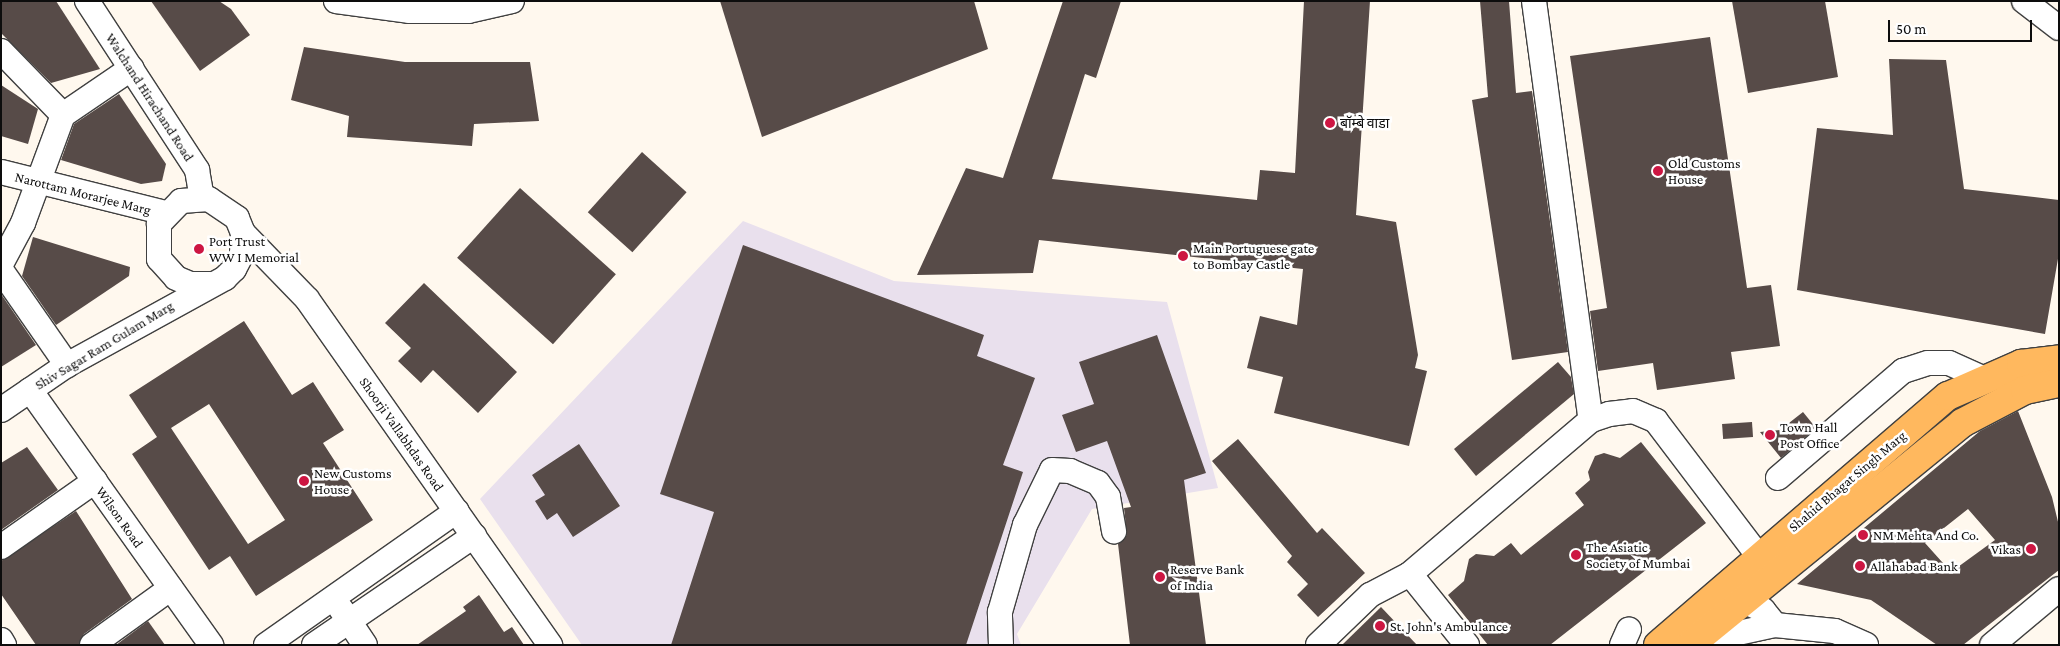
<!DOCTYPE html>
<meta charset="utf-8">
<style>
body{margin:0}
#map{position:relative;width:2060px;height:646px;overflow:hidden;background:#fff8ee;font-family:"Crimson Pro","Noto Sans Devanagari",serif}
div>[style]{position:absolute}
.industrial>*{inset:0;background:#e9e0ed}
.building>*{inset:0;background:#574b48;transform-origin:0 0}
.roads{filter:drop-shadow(1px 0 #404040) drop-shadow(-1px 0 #404040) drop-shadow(0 1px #404040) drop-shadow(0 -1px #404040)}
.minor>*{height:24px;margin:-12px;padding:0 12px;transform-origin:12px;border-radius:12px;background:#fff}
.major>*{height:28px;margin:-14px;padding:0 14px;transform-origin:14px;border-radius:14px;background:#ffb85e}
.dots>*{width:14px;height:14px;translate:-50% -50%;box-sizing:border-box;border:2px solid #fff;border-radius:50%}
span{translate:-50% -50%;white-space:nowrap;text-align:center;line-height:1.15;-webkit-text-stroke:5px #fff;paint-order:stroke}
.street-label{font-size:14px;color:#0d0d0d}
.poi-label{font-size:14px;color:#0d0d0d}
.left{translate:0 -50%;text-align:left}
.right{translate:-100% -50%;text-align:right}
.frame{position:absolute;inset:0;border:2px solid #0d0d0d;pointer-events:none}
.scale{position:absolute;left:1888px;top:20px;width:144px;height:22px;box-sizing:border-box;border:2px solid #0d0d0d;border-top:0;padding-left:6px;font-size:15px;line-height:18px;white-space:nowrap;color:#0d0d0d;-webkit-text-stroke:4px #fff;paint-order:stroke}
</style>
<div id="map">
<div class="industrial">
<div style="clip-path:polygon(743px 221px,894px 281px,1167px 302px,1218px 488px,1092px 509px,1017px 634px,1021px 645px,582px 645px,480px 499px)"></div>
</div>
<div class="building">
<div style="clip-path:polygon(1px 1px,56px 1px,100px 69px,51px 83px,1px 33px)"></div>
<div style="clip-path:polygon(151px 1px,219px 1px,231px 9px,250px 35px,200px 71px)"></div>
<div style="clip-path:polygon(720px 1px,974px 1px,988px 49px,762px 137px)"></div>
<div style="clip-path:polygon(1063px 1px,1121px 1px,1096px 78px,1085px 74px,1052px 179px,1257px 200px,1260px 170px,1295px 173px,1304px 1px,1370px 1px,1356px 215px,1396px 222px,1418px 355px,1415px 368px,1427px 371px,1409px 446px,1274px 413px,1283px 377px,1247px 368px,1260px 316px,1297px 325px,1303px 269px,1039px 240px,1033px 273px,917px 275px,966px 168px,1003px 178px)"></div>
<div style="clip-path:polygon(1480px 1px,1509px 1px,1516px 93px,1532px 91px,1568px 352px,1512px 360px,1472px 100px,1488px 97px)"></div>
<div style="clip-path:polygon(1732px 1px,1825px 1px,1838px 77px,1748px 93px)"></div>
<div style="clip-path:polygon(1710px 37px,1747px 288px,1771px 285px,1780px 346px,1731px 352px,1735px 379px,1657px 390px,1653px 363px,1598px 371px,1590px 311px,1607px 308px,1570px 56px)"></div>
<div style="clip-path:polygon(304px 47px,405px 62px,530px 62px,539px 121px,474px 124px,472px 146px,347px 137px,349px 116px,291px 100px)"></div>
<div style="clip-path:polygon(1889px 59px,1946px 60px,1964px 189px,2059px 200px,2059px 253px,2045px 334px,1797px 290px,1817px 128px,1893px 135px)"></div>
<div style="clip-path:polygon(1px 85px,38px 109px,28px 144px,1px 136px)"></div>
<div style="clip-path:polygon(119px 94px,166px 164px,162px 181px,141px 184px,61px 160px,74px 124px)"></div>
<div style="left:642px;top:152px;width:60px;height:81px;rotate:42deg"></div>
<div style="left:520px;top:188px;width:129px;height:94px;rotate:42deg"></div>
<div style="clip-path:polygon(33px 237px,130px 267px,129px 276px,56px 325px,22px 276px)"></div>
<div style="clip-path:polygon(743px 245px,984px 335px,977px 356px,1035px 378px,1003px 465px,1023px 472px,966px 645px,671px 645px,714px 512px,660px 494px)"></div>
<div style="clip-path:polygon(424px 283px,517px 372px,478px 413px,433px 370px,421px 383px,398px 361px,411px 348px,385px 323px)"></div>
<div style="clip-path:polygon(1px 294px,36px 345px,1px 367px)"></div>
<div style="clip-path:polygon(evenodd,244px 321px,292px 395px,313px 382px,344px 430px,323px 443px,373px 520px,256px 596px,230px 556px,209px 570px,132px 454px,157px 437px,129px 395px,244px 321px,209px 404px,285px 520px,248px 544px,171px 428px,209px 404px)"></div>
<div style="clip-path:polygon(1157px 335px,1206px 473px,1184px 480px,1206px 645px,1130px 645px,1118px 544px,1127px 535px,1124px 508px,1131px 507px,1107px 441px,1076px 452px,1062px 415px,1094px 404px,1079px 362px)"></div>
<div style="clip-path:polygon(1558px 362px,1571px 377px,1574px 394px,1476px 476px,1454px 449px)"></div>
<div style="clip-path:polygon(evenodd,2018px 411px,2052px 497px,2059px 526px,2059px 570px,1963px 645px,1937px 645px,1871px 600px,1797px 584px,1980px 431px,2018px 411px,1968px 509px,1995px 540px,1951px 572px,1925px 543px,1968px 509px)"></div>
<div style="clip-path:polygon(1803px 412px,1816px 428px,1781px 458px,1760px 432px,1780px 430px)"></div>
<div style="left:1752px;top:422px;width:15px;height:30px;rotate:86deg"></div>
<div style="clip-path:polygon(1238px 439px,1317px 533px,1322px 528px,1365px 573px,1318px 617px,1297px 595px,1308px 584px,1287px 562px,1292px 556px,1212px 461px)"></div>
<div style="clip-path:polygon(1641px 442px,1706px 523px,1550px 645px,1488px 645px,1448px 595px,1464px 581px,1469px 559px,1476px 554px,1494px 556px,1511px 543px,1521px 555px,1584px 505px,1575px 493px,1590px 480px,1588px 472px,1595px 456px,1604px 453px,1620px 458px)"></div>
<div style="clip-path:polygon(579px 444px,620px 506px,573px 537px,557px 513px,547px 520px,535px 501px,545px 495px,532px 475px)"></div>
<div style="clip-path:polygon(27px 447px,58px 490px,1px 530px,1px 463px)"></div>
<div style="clip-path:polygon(76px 511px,132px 599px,84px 634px,79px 645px,36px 645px,1px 594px,1px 561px)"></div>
<div style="clip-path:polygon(479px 595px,504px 632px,512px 627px,524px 645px,417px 645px,466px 611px,463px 607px)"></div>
<div style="clip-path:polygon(1381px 607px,1417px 645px,1342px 645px)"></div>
<div style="clip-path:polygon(148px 621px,165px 645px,116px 645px)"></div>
</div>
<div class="roads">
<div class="minor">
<div style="left:87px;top:1px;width:202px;rotate:56.9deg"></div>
<div style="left:197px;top:170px;width:28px;rotate:80deg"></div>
<div style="left:336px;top:1px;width:75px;rotate:7.7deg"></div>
<div style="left:410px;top:11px;width:58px"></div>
<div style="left:468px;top:11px;width:45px;rotate:-12.8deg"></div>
<div style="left:1534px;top:1px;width:423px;rotate:82.3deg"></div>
<div style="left:2024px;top:1px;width:44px;rotate:37.6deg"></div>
<div style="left:1px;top:51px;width:89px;rotate:45.9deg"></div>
<div style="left:1px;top:172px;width:169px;rotate:14deg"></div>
<div style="left:243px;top:233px;width:92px;rotate:45.9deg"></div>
<div style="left:307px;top:299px;width:423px;rotate:54.9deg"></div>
<div style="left:1px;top:264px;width:47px;rotate:-61.8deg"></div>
<div style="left:23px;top:223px;width:115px;rotate:-69.7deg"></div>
<div style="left:63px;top:115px;width:83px;rotate:-34.3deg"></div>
<div style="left:1px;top:270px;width:116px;rotate:55.2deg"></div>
<div style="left:30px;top:390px;width:313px;rotate:54.6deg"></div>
<div style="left:1px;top:410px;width:80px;rotate:-34.3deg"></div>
<div style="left:67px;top:365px;width:180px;rotate:-28.8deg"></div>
<div style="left:225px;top:278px;width:13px;rotate:-45deg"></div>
<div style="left:234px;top:269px;width:17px;rotate:-62deg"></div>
<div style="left:242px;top:254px;width:21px;rotate:-87deg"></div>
<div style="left:243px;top:233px;width:16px;rotate:-112deg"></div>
<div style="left:237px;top:218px;width:34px;rotate:-146deg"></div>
<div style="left:209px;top:199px;width:28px;rotate:176deg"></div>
<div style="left:181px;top:201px;width:32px;rotate:134deg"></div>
<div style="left:159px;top:224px;width:35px;rotate:90deg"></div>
<div style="left:159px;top:259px;width:25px;rotate:48deg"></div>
<div style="left:176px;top:278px;width:15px;rotate:23deg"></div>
<div style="left:190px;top:284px;width:20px"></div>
<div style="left:1778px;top:478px;width:165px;rotate:-40.6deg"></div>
<div style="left:1903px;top:371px;width:26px;rotate:-18deg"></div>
<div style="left:1928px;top:363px;width:21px"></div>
<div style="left:1949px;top:363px;width:39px;rotate:24deg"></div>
<div style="left:1px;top:547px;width:115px;rotate:-35.1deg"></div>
<div style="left:1726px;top:602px;width:19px"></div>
<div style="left:1745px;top:602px;width:20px;rotate:24deg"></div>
<div style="left:1763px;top:610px;width:19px;rotate:51deg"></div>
<div style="left:341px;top:609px;width:43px;rotate:56.3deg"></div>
<div style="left:1px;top:640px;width:6px;rotate:59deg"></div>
<div style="left:92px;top:645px;width:97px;rotate:-35.8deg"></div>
<div style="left:266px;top:645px;width:233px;rotate:-35.1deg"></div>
<div style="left:314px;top:645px;width:194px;rotate:-34.3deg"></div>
<div style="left:1001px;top:645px;width:33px;rotate:-92deg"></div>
<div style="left:1000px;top:612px;width:91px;rotate:-74deg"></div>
<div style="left:1025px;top:525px;width:61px;rotate:-63.9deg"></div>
<div style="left:1052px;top:470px;width:18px;rotate:3deg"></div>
<div style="left:1070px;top:471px;width:30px;rotate:23deg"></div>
<div style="left:1098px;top:483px;width:17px;rotate:54deg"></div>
<div style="left:1108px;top:497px;width:35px;rotate:80deg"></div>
<div style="left:1318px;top:645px;width:72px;rotate:-43.9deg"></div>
<div style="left:1370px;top:595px;width:45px;rotate:-27.7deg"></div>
<div style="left:1467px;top:645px;width:91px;rotate:-128.8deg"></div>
<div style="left:1410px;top:574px;width:238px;rotate:-40.4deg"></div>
<div style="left:1591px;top:420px;width:19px;rotate:-18deg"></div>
<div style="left:1609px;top:414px;width:24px;rotate:-7deg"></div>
<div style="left:1633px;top:411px;width:25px;rotate:23deg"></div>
<div style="left:1656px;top:421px;width:188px;rotate:52.8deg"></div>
<div style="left:1622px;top:645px;width:17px;rotate:-66deg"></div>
<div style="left:1706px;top:645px;width:11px;rotate:-38deg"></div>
<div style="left:1715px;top:638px;width:61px;rotate:-12.2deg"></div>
<div style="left:1775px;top:625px;width:60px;rotate:5.7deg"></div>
<div style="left:1835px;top:631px;width:34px;rotate:24deg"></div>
<div style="left:1992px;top:645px;width:87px;rotate:-39.9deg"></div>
</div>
<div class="major">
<div style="left:1658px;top:645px;width:382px;rotate:-40.7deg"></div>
<div style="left:1948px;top:396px;width:80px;rotate:-23.7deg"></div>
<div style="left:2021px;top:364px;width:38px;rotate:-7deg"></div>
<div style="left:1690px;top:645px;width:351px;rotate:-39.2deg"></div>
<div style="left:1962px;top:423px;width:71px;rotate:-27.6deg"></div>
<div style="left:2025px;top:390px;width:35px;rotate:-12deg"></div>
</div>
</div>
<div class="dots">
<div style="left:1330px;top:123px;background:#cd1642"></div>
<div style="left:1658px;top:171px;background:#cd1642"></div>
<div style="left:199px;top:249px;background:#cd1642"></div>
<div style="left:1183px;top:256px;background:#cd1642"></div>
<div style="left:1770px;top:435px;background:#cd1642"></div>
<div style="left:304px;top:481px;background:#cd1642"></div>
<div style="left:1863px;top:535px;background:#cd1642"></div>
<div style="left:2031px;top:549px;background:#cd1642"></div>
<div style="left:1576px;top:555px;background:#cd1642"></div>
<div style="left:1860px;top:566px;background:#cd1642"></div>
<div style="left:1160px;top:577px;background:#cd1642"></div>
<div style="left:1380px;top:626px;background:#cd1642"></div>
</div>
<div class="street-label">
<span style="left:150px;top:97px;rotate:57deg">Walchand Hirachand Road</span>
<span style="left:83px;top:193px;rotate:14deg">Narottam Morarjee Marg</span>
<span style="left:104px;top:345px;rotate:-31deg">Shiv Sagar Ram Gulam Marg</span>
<span style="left:402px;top:434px;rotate:55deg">Shoorji Vallabhdas Road</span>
<span style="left:1847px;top:481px;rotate:-40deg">Shahid Bhagat Singh Marg</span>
<span style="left:120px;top:517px;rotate:55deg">Wilson Road</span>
</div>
<div class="poi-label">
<span class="left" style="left:1340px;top:123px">बॉम्बे वाडा</span>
<span class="left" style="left:1668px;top:171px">Old Customs<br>House</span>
<span class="left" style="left:209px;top:249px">Port Trust<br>WW I Memorial</span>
<span class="left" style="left:1193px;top:256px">Main Portuguese gate<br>to Bombay Castle</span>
<span class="left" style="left:1780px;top:435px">Town Hall<br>Post Office</span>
<span class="left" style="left:314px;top:481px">New Customs<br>House</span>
<span class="left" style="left:1873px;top:535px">NM Mehta And Co.</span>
<span class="left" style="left:1586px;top:555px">The Asiatic<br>Society of Mumbai</span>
<span class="right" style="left:2021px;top:549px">Vikas</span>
<span class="left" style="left:1870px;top:566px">Allahabad Bank</span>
<span class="left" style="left:1170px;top:577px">Reserve Bank<br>of India</span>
<span class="left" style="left:1390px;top:626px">St. John's Ambulance</span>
</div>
<div class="frame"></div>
<div class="scale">50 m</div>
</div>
